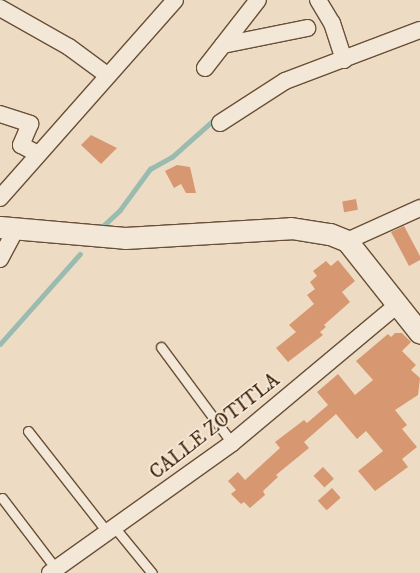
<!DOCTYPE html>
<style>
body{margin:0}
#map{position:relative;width:420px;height:573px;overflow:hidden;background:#eddcc3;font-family:"IM FELL DW Pica",serif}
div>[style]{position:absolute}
.stream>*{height:4.5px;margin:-2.25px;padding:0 2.25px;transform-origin:2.25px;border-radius:2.25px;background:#9abcb0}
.building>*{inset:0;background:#d79770;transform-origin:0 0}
.roads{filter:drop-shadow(1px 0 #6a4f37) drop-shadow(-1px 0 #6a4f37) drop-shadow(0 1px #6a4f37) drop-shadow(0 -1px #6a4f37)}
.service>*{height:9px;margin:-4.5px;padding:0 4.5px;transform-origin:4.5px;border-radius:4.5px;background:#f3e8d8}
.minor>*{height:16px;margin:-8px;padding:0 8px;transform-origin:8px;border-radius:8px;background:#f3e8d8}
.tertiary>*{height:21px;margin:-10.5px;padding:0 10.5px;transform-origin:10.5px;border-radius:10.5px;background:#f3e8d8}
span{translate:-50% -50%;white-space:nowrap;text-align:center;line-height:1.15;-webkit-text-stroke:4px #f3e8d8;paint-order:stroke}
.street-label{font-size:19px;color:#3f2008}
</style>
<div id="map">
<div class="stream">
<div style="left:103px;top:226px;width:23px;rotate:-43deg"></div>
<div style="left:120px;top:210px;width:51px;rotate:-53.8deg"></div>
<div style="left:150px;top:169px;width:25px;rotate:-29deg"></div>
<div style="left:172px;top:157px;width:59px;rotate:-41.6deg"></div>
<div style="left:0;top:344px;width:120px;rotate:-48.4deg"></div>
</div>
<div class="building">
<div style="clip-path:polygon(91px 135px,117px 148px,101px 164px,81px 145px)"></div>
<div style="clip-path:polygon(177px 165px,190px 167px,196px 193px,186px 193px,181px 184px,174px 188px,165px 171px)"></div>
<div style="left:356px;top:199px;width:11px;height:14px;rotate:80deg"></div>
<div style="clip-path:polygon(404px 226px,420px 256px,420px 260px,409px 266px,391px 232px)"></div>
<div style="clip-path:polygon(338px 260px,355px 281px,342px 292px,350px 302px,324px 325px,326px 327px,320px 332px,323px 335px,288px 362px,276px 348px,296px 332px,289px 325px,314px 304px,307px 295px,315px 289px,310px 282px,317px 276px,313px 271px,326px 261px,331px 266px)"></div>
<div style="clip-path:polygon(395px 333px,402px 333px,411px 342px,402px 351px,416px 365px,411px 370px,420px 378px,418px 395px,395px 410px,407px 425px,402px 429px,417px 447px,402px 459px,408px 467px,375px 491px,358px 471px,383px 451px,366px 431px,357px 439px,336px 414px,304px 442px,309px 448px,276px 475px,278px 477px,263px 491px,265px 495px,250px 508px,244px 502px,241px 504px,231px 494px,236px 490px,228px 481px,238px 472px,245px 480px,280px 448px,275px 442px,304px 420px,307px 423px,328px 405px,317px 392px,338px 374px,355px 395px,373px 380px,356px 361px,388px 334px,391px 337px)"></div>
<div style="left:323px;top:467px;width:16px;height:13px;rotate:47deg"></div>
<div style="left:332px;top:488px;width:13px;height:19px;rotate:48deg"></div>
</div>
<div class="roads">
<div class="service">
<div style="left:161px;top:347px;width:119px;rotate:53.5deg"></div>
<div style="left:28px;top:431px;width:130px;rotate:51.9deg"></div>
<div style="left:2px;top:498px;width:89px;rotate:52.7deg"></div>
<div style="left:115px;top:528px;width:58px;rotate:50.6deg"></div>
</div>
<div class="minor">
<div style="left:318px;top:0;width:27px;rotate:59deg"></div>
<div style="left:332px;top:23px;width:39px;rotate:72deg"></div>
<div style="left:0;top:8px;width:79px;rotate:29.5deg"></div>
<div style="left:69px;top:47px;width:47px;rotate:36.4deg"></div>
<div style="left:223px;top:45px;width:86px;rotate:-11.4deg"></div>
<div style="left:205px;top:68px;width:86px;rotate:-52.1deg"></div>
<div style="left:0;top:114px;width:32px;rotate:18deg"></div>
<div style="left:30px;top:124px;width:23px;rotate:113deg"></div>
<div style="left:21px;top:145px;width:19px;rotate:28deg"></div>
<div style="left:220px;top:123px;width:77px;rotate:-32.9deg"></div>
<div style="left:285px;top:81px;width:144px;rotate:-20.7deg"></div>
<div style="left:0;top:198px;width:264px;rotate:-48.5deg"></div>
<div style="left:347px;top:241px;width:80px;rotate:-24.3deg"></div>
<div style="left:0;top:259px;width:34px;rotate:-62deg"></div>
<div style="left:50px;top:573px;width:224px;rotate:-35.5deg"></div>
<div style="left:232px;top:443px;width:217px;rotate:-39.9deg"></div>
</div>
<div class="tertiary">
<div style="left:0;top:227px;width:125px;rotate:5deg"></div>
<div style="left:125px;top:238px;width:166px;rotate:-3.4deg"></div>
<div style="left:291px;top:228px;width:39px;rotate:9deg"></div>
<div style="left:330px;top:234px;width:18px;rotate:22deg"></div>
<div style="left:347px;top:241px;width:117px;rotate:51.6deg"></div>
</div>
</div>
<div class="street-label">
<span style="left:215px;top:427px;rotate:-38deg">CALLE ZOTITLA</span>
</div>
</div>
